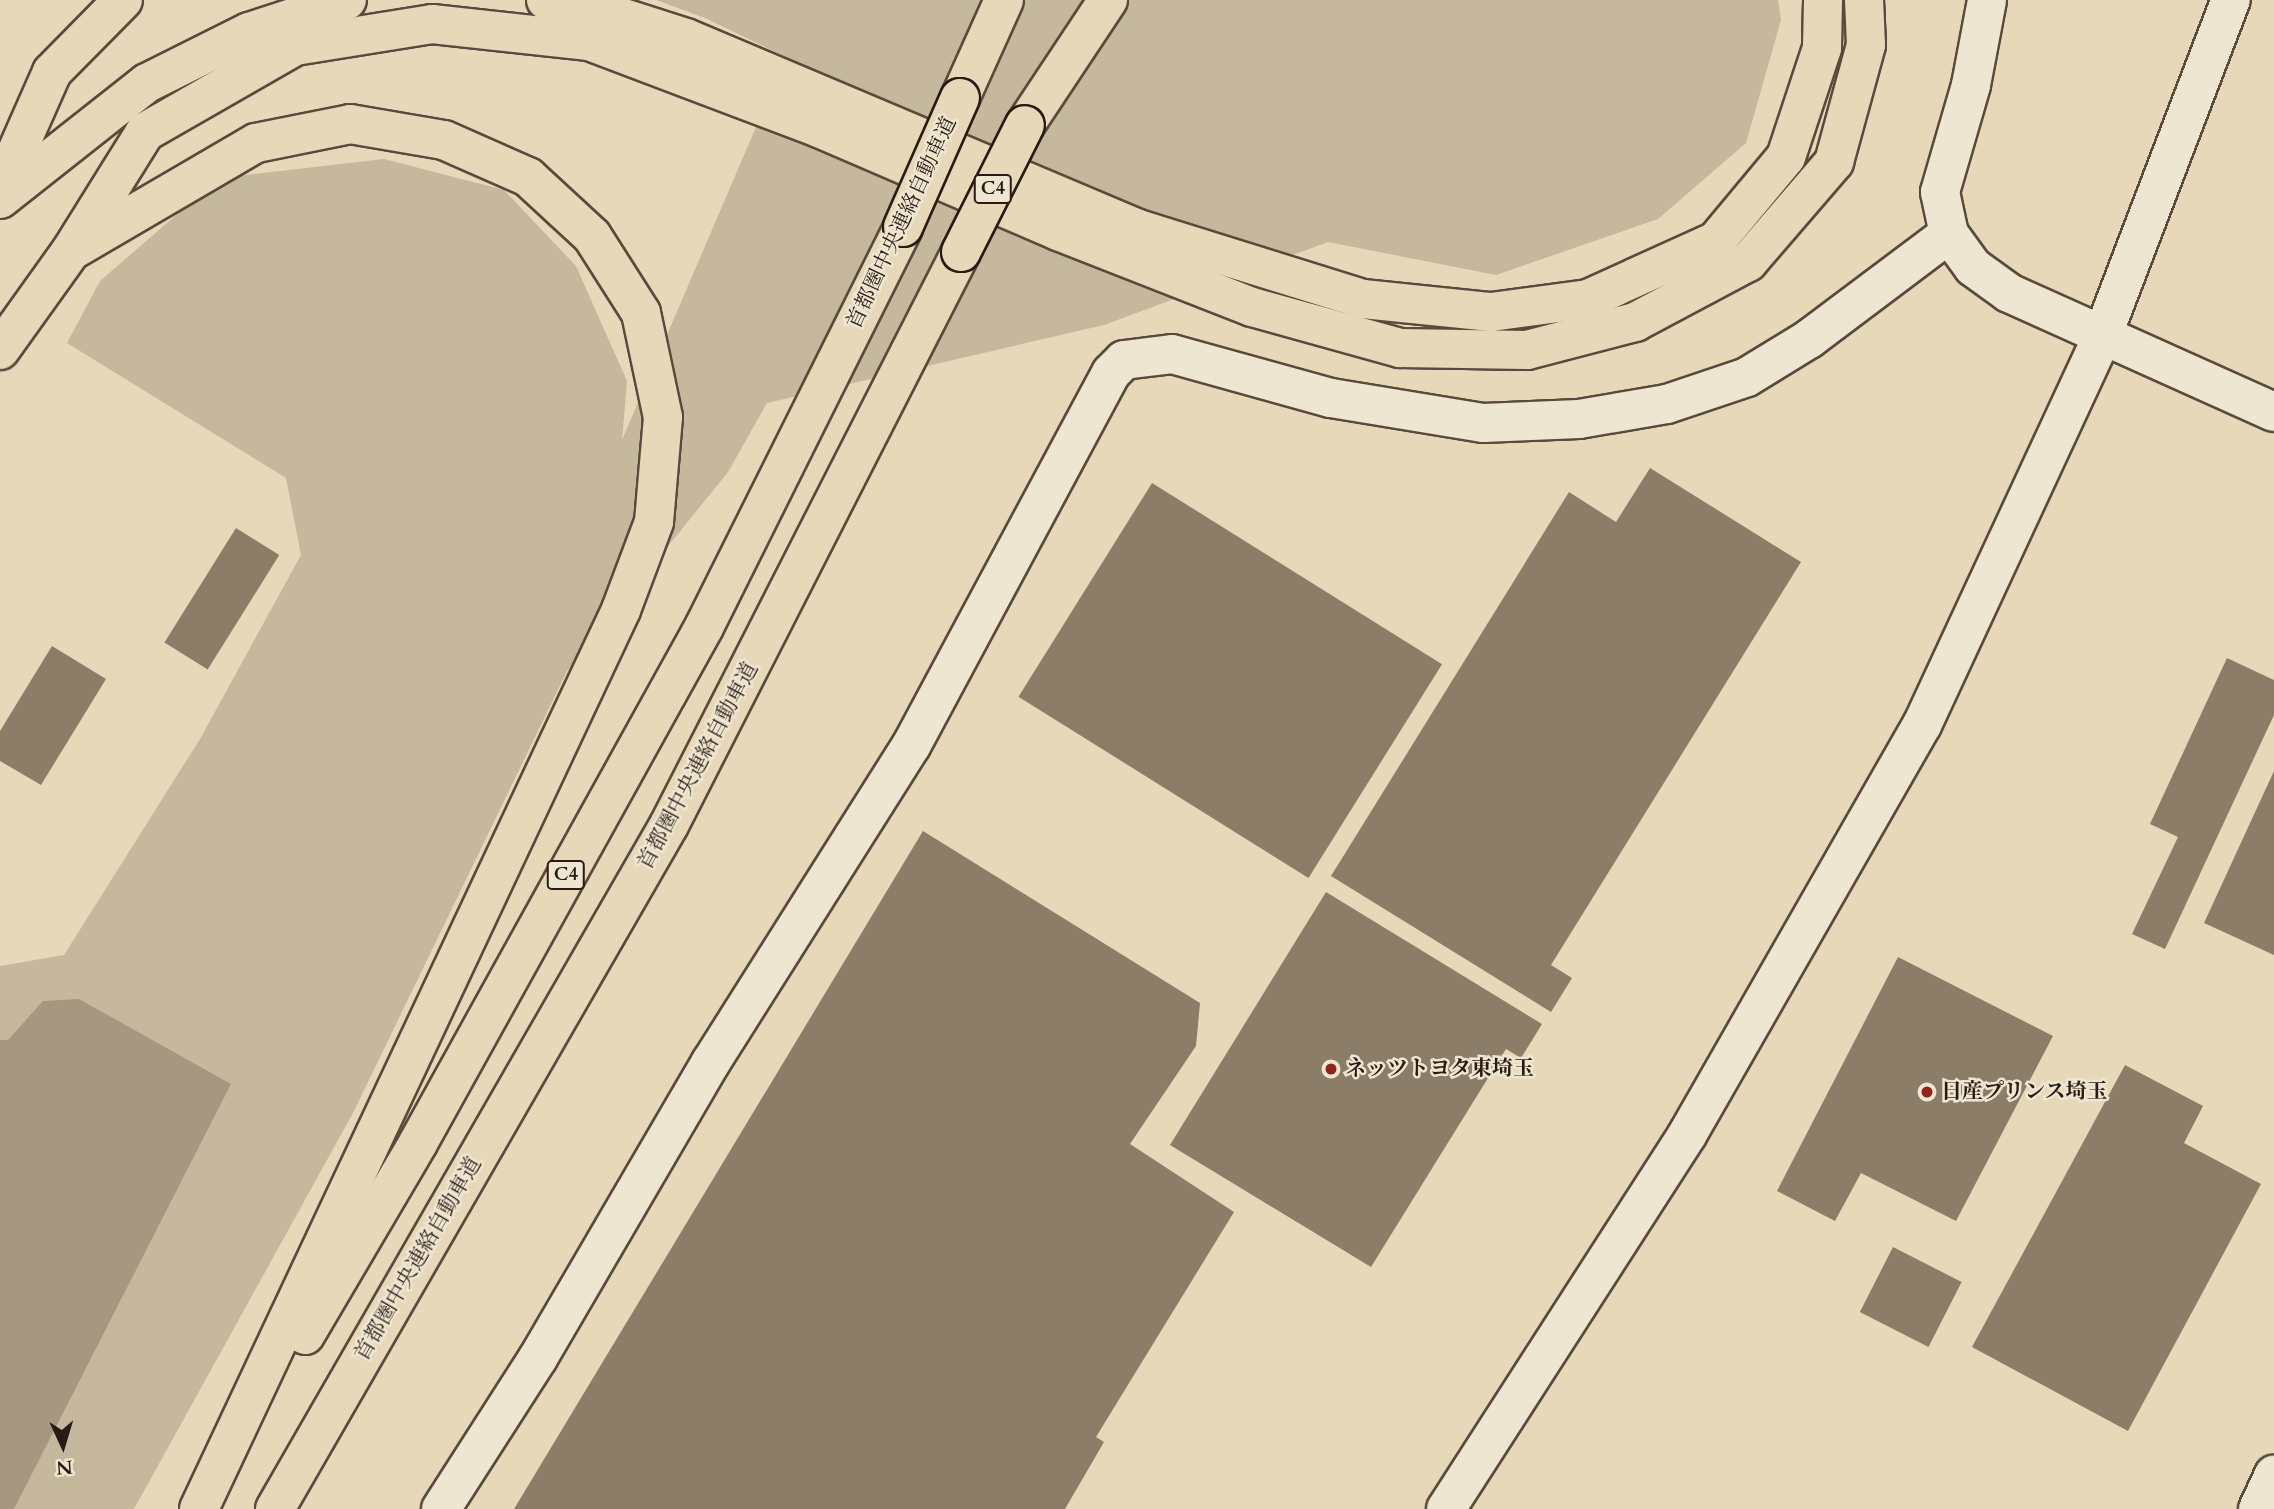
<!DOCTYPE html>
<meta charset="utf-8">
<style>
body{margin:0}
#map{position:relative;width:2274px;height:1509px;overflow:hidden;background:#e6d8b8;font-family:Cardo,"Noto Serif JP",serif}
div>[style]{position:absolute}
.green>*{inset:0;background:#c6b89c}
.water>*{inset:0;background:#a69780}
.building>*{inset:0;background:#8c7d69;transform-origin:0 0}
.roads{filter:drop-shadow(2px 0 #594a3d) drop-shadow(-2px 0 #594a3d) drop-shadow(0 2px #594a3d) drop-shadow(0 -2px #594a3d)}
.minor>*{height:38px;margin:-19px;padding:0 19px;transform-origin:19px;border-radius:19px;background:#efe6d1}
.highway>*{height:38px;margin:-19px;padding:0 19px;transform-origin:19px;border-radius:19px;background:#e6d8b8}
.bridges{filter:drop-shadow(2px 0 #2a1a14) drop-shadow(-2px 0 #2a1a14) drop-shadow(0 2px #2a1a14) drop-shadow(0 -2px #2a1a14)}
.highway-bridge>*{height:38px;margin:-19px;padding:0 19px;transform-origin:19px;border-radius:19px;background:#e6d8b8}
.dots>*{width:19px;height:19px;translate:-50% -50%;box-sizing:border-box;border:4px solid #efe6d1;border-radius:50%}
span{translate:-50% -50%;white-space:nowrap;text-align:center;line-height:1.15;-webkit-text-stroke:5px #efe6d1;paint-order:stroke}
.shield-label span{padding:2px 5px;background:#efe6d1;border:2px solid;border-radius:5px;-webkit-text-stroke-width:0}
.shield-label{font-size:19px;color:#2a1a14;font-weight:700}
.street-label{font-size:21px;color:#2a1a14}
.poi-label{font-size:21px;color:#2a1a14;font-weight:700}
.left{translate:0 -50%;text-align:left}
.north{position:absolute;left:28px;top:1411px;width:70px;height:70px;-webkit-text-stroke:5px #efe6d1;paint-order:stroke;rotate:176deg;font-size:19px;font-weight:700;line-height:28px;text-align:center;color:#2a1a14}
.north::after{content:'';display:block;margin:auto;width:24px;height:32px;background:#2a1a14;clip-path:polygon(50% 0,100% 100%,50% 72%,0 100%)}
</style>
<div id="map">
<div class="green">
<div style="clip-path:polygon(656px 0,1778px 0,1781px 20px,1746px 143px,1658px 219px,1496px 275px,1328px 242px,1104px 325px,767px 403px,728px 472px,567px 671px,353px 1113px,134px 1509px,0 1509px,0 966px,64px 955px,200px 739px,301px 555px,286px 478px,67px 343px,100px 281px,219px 178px,384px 159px,504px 190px,576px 266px,627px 381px,622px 440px,786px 57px,705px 18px)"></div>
</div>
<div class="water">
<div style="clip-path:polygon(79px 999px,231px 1084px,14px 1509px,0 1509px,0 1040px,8px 1040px,43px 1001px)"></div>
</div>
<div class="building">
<div style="clip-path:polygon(1650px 468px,1801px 562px,1551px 965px,1572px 978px,1551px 1012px,1331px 876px,1569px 492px,1616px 522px)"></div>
<div style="left:1152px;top:483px;width:342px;height:252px;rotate:32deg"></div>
<div style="left:236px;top:528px;width:51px;height:135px;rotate:32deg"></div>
<div style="clip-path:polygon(52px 646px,106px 679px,41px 785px,0 761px,0 731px)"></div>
<div style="clip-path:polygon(2227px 658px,2274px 680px,2274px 715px,2165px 949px,2132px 934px,2178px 837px,2150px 824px)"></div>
<div style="clip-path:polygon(2274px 771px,2274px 955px,2204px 923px)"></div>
<div style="clip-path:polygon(923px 831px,1200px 1003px,1196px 1046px,1130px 1144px,1234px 1212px,1096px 1437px,1104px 1442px,1065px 1509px,514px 1509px)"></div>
<div style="clip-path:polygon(1326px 892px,1542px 1024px,1521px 1058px,1506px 1049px,1371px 1267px,1170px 1145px)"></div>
<div style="clip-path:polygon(1898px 957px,2053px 1036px,1956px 1221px,1861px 1173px,1835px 1221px,1777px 1191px)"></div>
<div style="clip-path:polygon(2125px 1065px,2203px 1106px,2184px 1143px,2261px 1184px,2128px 1431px,1972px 1347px)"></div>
<div style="left:1893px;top:1247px;width:77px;height:73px;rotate:27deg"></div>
</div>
<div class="roads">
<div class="minor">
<div style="left:1949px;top:234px;width:41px;rotate:54deg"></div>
<div style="left:1973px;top:267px;width:44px;rotate:35.8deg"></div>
<div style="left:2009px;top:293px;width:290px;rotate:24.2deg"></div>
<div style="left:441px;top:1509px;width:179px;rotate:-57.3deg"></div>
<div style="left:538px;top:1358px;width:343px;rotate:-59.7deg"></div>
<div style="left:711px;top:1062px;width:374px;rotate:-57.7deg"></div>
<div style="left:911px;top:746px;width:423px;rotate:-61.8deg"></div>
<div style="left:1111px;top:373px;width:18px;rotate:-45deg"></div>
<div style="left:1124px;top:360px;width:48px;rotate:-7.1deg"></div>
<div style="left:1172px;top:354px;width:165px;rotate:15.5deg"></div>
<div style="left:1331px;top:398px;width:154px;rotate:9.3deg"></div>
<div style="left:1483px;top:423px;width:96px;rotate:-2.4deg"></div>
<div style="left:1579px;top:419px;width:89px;rotate:-9.7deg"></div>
<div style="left:1667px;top:404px;width:84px;rotate:-18.6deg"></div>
<div style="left:1747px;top:377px;width:73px;rotate:-31.5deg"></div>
<div style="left:1809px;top:339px;width:175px;rotate:-36.9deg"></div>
<div style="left:1949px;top:234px;width:43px;rotate:-102.1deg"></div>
<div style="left:1940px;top:192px;width:111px;rotate:-73.8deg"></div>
<div style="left:1971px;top:85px;width:86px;rotate:-79.3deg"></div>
<div style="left:1446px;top:1509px;width:445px;rotate:-57.2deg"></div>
<div style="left:1687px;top:1135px;width:473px;rotate:-60.2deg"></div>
<div style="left:1922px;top:725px;width:428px;rotate:-65.1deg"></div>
<div style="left:2102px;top:337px;width:361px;rotate:-69.1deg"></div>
<div style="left:2258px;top:1509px;width:38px;rotate:-65deg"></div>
</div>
<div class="highway">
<div style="left:546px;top:0;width:31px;rotate:6deg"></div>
<div style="left:577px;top:3px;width:114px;rotate:17.8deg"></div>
<div style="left:686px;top:38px;width:491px;rotate:22.9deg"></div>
<div style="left:1138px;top:229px;width:236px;rotate:17.3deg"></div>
<div style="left:1363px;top:299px;width:129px;rotate:5.8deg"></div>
<div style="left:1491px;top:312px;width:98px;rotate:-7.6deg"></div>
<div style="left:1588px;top:299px;width:141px;rotate:-24.4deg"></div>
<div style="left:1716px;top:241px;width:109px;rotate:-50.2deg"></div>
<div style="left:1786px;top:157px;width:115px;rotate:-71.7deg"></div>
<div style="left:1822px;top:48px;width:48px;rotate:-88.8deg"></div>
<div style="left:960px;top:98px;width:107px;rotate:-65.8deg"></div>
<div style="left:1025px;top:125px;width:150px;rotate:-56.4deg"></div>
<div style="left:0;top:190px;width:129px;rotate:-66.2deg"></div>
<div style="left:52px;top:72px;width:101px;rotate:-45.4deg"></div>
<div style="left:0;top:199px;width:187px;rotate:-38.3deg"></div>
<div style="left:147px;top:83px;width:114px;rotate:-26.6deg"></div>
<div style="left:249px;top:32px;width:103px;rotate:-18.1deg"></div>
<div style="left:76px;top:248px;width:208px;rotate:-30.3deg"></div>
<div style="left:256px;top:143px;width:96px;rotate:-11.4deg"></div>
<div style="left:350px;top:124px;width:95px;rotate:9.7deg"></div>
<div style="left:444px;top:140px;width:92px;rotate:23.8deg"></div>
<div style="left:528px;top:177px;width:87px;rotate:42.7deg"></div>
<div style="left:592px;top:236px;width:91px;rotate:57.5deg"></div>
<div style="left:641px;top:313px;width:106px;rotate:78.1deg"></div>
<div style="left:663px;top:417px;width:105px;rotate:94.9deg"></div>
<div style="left:654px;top:522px;width:94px;rotate:110.6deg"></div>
<div style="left:621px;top:610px;width:993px;rotate:115.15deg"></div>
<div style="left:0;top:350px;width:122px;rotate:-54.4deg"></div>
<div style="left:71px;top:251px;width:140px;rotate:-58.1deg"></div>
<div style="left:145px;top:132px;width:173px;rotate:-29.8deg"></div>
<div style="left:295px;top:46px;width:139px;rotate:-9.1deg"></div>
<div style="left:432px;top:24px;width:158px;rotate:6.2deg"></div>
<div style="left:589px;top:41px;width:246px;rotate:20.7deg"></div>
<div style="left:819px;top:128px;width:260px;rotate:23.3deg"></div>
<div style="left:1058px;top:231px;width:208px;rotate:21.4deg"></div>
<div style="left:1252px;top:307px;width:154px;rotate:15.5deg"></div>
<div style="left:1400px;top:348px;width:127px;rotate:0.9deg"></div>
<div style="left:1527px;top:350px;width:112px;rotate:-14.5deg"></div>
<div style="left:1635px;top:322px;width:128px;rotate:-28deg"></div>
<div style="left:1748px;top:262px;width:132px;rotate:-49.3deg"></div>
<div style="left:1834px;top:162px;width:121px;rotate:-74.7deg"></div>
<div style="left:1866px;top:45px;width:45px;rotate:-92.5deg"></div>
<div style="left:305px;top:1335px;width:223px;rotate:-59.5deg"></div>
<div style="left:418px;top:1143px;width:590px;rotate:-61deg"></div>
<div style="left:704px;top:627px;width:447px;rotate:-63.5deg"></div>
<div style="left:275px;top:1509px;width:789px;rotate:-60.06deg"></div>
<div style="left:669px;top:825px;width:643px;rotate:-63deg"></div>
</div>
</div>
<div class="bridges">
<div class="highway-bridge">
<div style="left:903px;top:227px;width:141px;rotate:-66.2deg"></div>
<div style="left:961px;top:252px;width:142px;rotate:-63.3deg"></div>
</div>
</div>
<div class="dots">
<div style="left:1331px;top:1069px;background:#8f2418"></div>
<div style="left:1927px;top:1092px;background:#8f2418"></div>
</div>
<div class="shield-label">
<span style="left:993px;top:189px">C4</span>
<span style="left:566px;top:875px">C4</span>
</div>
<div class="street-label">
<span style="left:902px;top:223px;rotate:-65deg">首都圏中央連絡自動車道</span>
<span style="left:698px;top:766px;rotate:-62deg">首都圏中央連絡自動車道</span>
<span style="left:418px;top:1259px;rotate:-60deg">首都圏中央連絡自動車道</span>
</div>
<div class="poi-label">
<span class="left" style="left:1345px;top:1069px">ネッツトヨタ東埼玉</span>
<span class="left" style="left:1941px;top:1092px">日産プリンス埼玉</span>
</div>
<div class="north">N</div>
</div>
